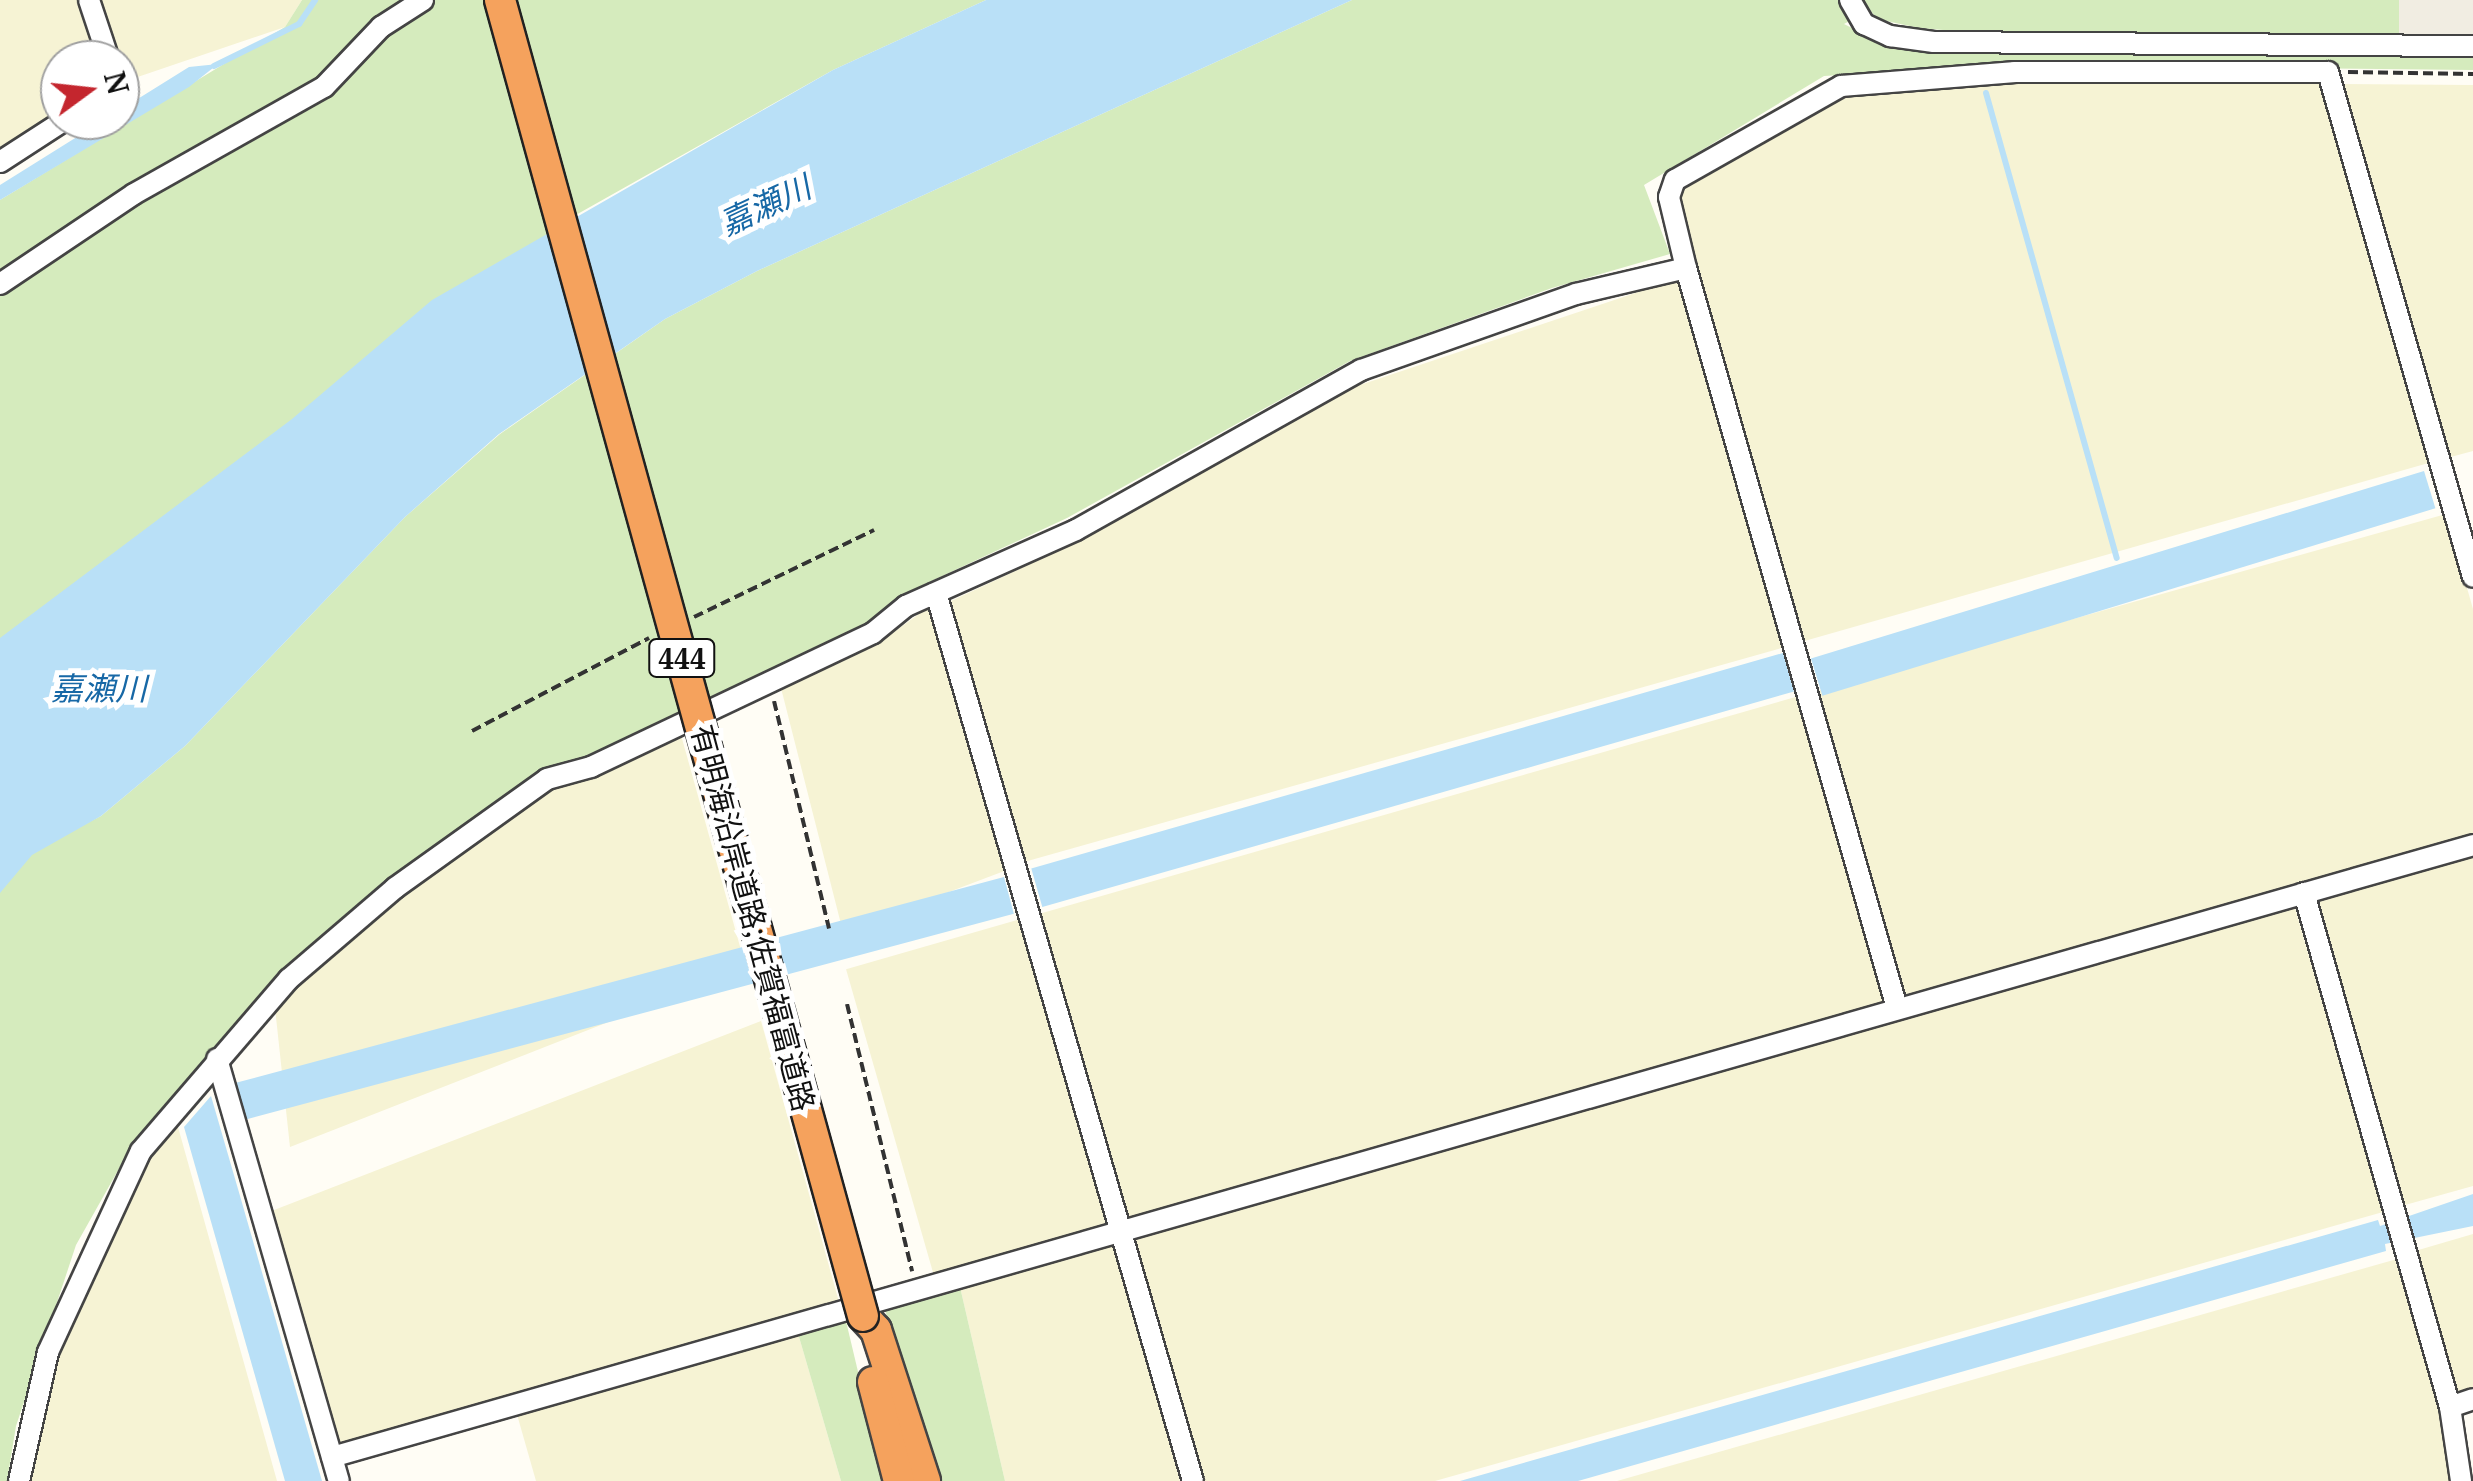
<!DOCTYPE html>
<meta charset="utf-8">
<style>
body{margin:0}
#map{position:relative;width:2473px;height:1481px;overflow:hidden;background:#fffdf5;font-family:"Noto Serif","Noto Sans JP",serif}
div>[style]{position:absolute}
.farmland>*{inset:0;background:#f6f3d4;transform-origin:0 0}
.green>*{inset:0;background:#d5ebbd}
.plaza>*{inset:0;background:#f1ede2;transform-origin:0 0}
.water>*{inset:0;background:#b9e0f7;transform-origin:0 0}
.stream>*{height:6px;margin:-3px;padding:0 3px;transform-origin:3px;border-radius:3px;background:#b9e0f7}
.path>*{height:4px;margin-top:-2px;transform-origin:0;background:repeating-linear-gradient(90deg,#333 0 10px,transparent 0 15px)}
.roads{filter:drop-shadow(2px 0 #444) drop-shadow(-2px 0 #444) drop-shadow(0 2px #444) drop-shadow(0 -2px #444)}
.minor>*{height:20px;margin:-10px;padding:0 10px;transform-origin:10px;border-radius:10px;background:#fff}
.highway>*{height:30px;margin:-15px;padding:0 15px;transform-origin:15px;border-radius:15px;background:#f5a25d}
.bridges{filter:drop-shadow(2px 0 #222) drop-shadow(-2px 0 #222) drop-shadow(0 2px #222) drop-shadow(0 -2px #222)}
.highway-bridge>*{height:30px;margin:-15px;padding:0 15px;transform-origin:15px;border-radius:15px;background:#f5a25d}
span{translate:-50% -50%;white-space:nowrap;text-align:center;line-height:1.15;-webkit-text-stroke:10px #fff;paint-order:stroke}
.shield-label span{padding:2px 8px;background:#fff;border:2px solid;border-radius:8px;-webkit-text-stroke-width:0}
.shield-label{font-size:28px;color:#111;font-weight:700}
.street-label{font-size:30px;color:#111}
.water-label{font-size:32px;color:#1768a6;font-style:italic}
.north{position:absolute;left:40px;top:40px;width:100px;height:100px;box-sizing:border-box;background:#fff;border:2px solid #a0a0a0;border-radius:50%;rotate:75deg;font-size:28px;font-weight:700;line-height:40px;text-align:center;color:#111}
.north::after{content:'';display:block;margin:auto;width:35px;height:45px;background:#c4262e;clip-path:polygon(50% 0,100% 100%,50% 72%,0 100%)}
</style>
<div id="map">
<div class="farmland">
<div style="clip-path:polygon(0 0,302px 0,285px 27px,120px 83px,120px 60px,60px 60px,60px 116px,0 154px)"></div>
<div style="clip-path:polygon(2017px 79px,2322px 84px,2432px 462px,1801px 642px,1678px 193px,1835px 96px)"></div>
<div style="clip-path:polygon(2342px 84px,2473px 85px,2473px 451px,2447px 458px)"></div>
<div style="clip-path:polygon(1680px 278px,1785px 647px,1024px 862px,951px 601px,1090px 536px,1345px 390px)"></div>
<div style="clip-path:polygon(2446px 514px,2473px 609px,2473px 836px,1903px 996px,1817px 691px)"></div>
<div style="clip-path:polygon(930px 606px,1007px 870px,843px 932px,781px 688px,880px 642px)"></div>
<div style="left:1799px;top:696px;width:317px;height:789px;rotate:74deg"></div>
<div style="clip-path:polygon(681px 735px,746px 968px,290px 1147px,275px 1008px,396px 895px,548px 786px)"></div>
<div style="clip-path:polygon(2473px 857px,2473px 1186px,2405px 1205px,2317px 901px)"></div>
<div style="clip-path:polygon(2295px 908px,2383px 1212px,1435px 1481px,1200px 1481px,1132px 1238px)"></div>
<div style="left:1021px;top:919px;width:317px;height:182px;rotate:74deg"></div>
<div style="clip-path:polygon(761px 1021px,839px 1302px,334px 1447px,269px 1212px)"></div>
<div style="clip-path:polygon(178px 1127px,277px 1481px,28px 1481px,56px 1360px,149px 1159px)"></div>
<div style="clip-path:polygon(2473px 1234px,2473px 1392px,2457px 1397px,2415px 1251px)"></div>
<div style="clip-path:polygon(1114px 1243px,1180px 1481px,1005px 1481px,960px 1287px)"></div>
<div style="clip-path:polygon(2397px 1259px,2441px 1409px,2451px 1481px,1617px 1481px)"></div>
<div style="clip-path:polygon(797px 1330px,841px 1481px,536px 1481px,516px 1411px)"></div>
</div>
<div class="green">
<div style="clip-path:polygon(302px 0,986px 0,833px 70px,574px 216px,0 712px,0 200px,285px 27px)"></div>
<div style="clip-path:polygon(1352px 0,2473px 0,2473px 36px,2016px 36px,1919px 28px,1877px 19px,1870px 10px,1844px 24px,1882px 43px,1931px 51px,2473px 58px,2473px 70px,2008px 65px,1824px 76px,1644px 185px,1670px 254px,1552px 288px,1350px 361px,1067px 518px,897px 597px,870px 625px,595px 757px,542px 776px,394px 876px,279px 974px,134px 1142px,76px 1245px,16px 1426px,7px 1481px,0 1481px,0 866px,101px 816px,185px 746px,405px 517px,500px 434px,665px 319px,757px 271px)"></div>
<div style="clip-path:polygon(960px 1287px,1005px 1481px,938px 1481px,885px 1310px)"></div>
<div style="clip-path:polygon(845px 1317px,884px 1481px,841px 1481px,797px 1330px)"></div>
</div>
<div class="plaza">
<div style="left:2399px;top:0;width:74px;height:34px"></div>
</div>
<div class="water">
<div style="clip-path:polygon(986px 0,1352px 0,757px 271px,665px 319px,499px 434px,405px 517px,185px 746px,101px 816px,32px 855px,0 893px,0 638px,292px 419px,432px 300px,833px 70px)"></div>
<div style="clip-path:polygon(218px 64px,189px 87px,0 200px,0 185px,104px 120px,120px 120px,120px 110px,189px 67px)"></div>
<div style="left:2424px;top:471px;width:39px;height:641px;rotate:73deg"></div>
<div style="left:1783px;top:653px;width:40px;height:782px;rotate:74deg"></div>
<div style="left:1004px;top:877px;width:38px;height:799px;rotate:75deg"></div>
<div style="clip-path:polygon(211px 1096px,238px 1189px,322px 1481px,285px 1481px,184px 1127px)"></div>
<div style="clip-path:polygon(2473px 1194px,2473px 1226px,2385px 1244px,2386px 1251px,1578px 1481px,1460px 1481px,2378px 1220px,2380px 1226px)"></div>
</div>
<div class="stream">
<div style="left:214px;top:66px;width:95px;rotate:-26.3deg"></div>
<div style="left:299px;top:24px;width:29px;rotate:-56deg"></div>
<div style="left:1986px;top:93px;width:483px;rotate:74.3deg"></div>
</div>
<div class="path">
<div style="left:2348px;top:72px;width:125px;rotate:0.9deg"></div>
<div style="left:694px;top:617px;width:200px;rotate:-25.8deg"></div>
<div style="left:774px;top:701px;width:234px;rotate:76.4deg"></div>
<div style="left:472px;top:731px;width:200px;rotate:-27.7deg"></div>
<div style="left:847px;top:1004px;width:275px;rotate:76.3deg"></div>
</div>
<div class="roads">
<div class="minor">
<div style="left:89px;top:0;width:63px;rotate:71.6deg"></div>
<div style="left:1850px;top:0;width:28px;rotate:60deg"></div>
<div style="left:1864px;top:24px;width:29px;rotate:25deg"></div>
<div style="left:1890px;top:36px;width:44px;rotate:7.8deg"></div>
<div style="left:1934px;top:42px;width:539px;rotate:0.43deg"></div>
<div style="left:0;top:162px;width:77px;rotate:-32.9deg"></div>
<div style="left:0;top:284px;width:161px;rotate:-33.9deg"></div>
<div style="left:134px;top:194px;width:218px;rotate:-29.4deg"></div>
<div style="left:324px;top:87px;width:83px;rotate:-46.5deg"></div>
<div style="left:381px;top:27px;width:50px;rotate:-32.7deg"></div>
<div style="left:936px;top:593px;width:924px;rotate:73.86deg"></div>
<div style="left:2304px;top:893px;width:534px;rotate:74.14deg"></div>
<div style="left:2450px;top:1407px;width:75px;rotate:81.5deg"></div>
<div style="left:1897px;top:1008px;width:769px;rotate:-105.91deg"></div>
<div style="left:1686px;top:268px;width:73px;rotate:-103.5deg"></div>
<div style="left:1669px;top:197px;width:18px;rotate:-71deg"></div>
<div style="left:1675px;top:180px;width:191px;rotate:-29.5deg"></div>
<div style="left:1841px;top:86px;width:175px;rotate:-4.6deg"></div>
<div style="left:2015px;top:72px;width:313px"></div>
<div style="left:2328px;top:72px;width:525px;rotate:73.98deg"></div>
<div style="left:217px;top:1059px;width:439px;rotate:73.9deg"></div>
<div style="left:2450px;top:1407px;width:24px;rotate:-19deg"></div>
<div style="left:332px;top:1457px;width:2227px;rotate:-15.95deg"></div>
<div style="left:19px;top:1481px;width:132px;rotate:-77.3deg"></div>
<div style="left:48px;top:1352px;width:221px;rotate:-65.2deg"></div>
<div style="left:141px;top:1151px;width:227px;rotate:-49.3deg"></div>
<div style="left:289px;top:979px;width:140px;rotate:-40.6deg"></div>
<div style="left:395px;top:888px;width:187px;rotate:-35.6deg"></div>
<div style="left:547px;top:779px;width:46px;rotate:-15.3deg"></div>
<div style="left:591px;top:767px;width:312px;rotate:-25.4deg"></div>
<div style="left:873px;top:633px;width:43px;rotate:-39.3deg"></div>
<div style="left:906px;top:606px;width:186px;rotate:-24.1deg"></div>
<div style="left:1076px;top:530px;width:327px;rotate:-29.3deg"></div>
<div style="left:1361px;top:370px;width:228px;rotate:-19.5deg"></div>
<div style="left:1576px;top:294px;width:113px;rotate:-13.3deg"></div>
</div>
<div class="highway">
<div style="left:863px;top:1316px;width:19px;rotate:47deg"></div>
<div style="left:876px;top:1330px;width:159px;rotate:72deg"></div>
<div style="left:873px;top:1382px;width:102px;rotate:75.3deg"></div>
</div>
</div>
<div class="bridges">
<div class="highway-bridge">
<div style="left:500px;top:0;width:1365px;rotate:74.58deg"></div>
</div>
</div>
<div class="shield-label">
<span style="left:682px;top:658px">444</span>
</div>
<div class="street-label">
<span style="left:753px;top:918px;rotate:75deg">有明海沿岸道路;佐賀福富道路</span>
</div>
<div class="water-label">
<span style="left:765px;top:205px;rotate:-25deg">嘉瀬川</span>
<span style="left:99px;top:688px">嘉瀬川</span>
</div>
<div class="north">N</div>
</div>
